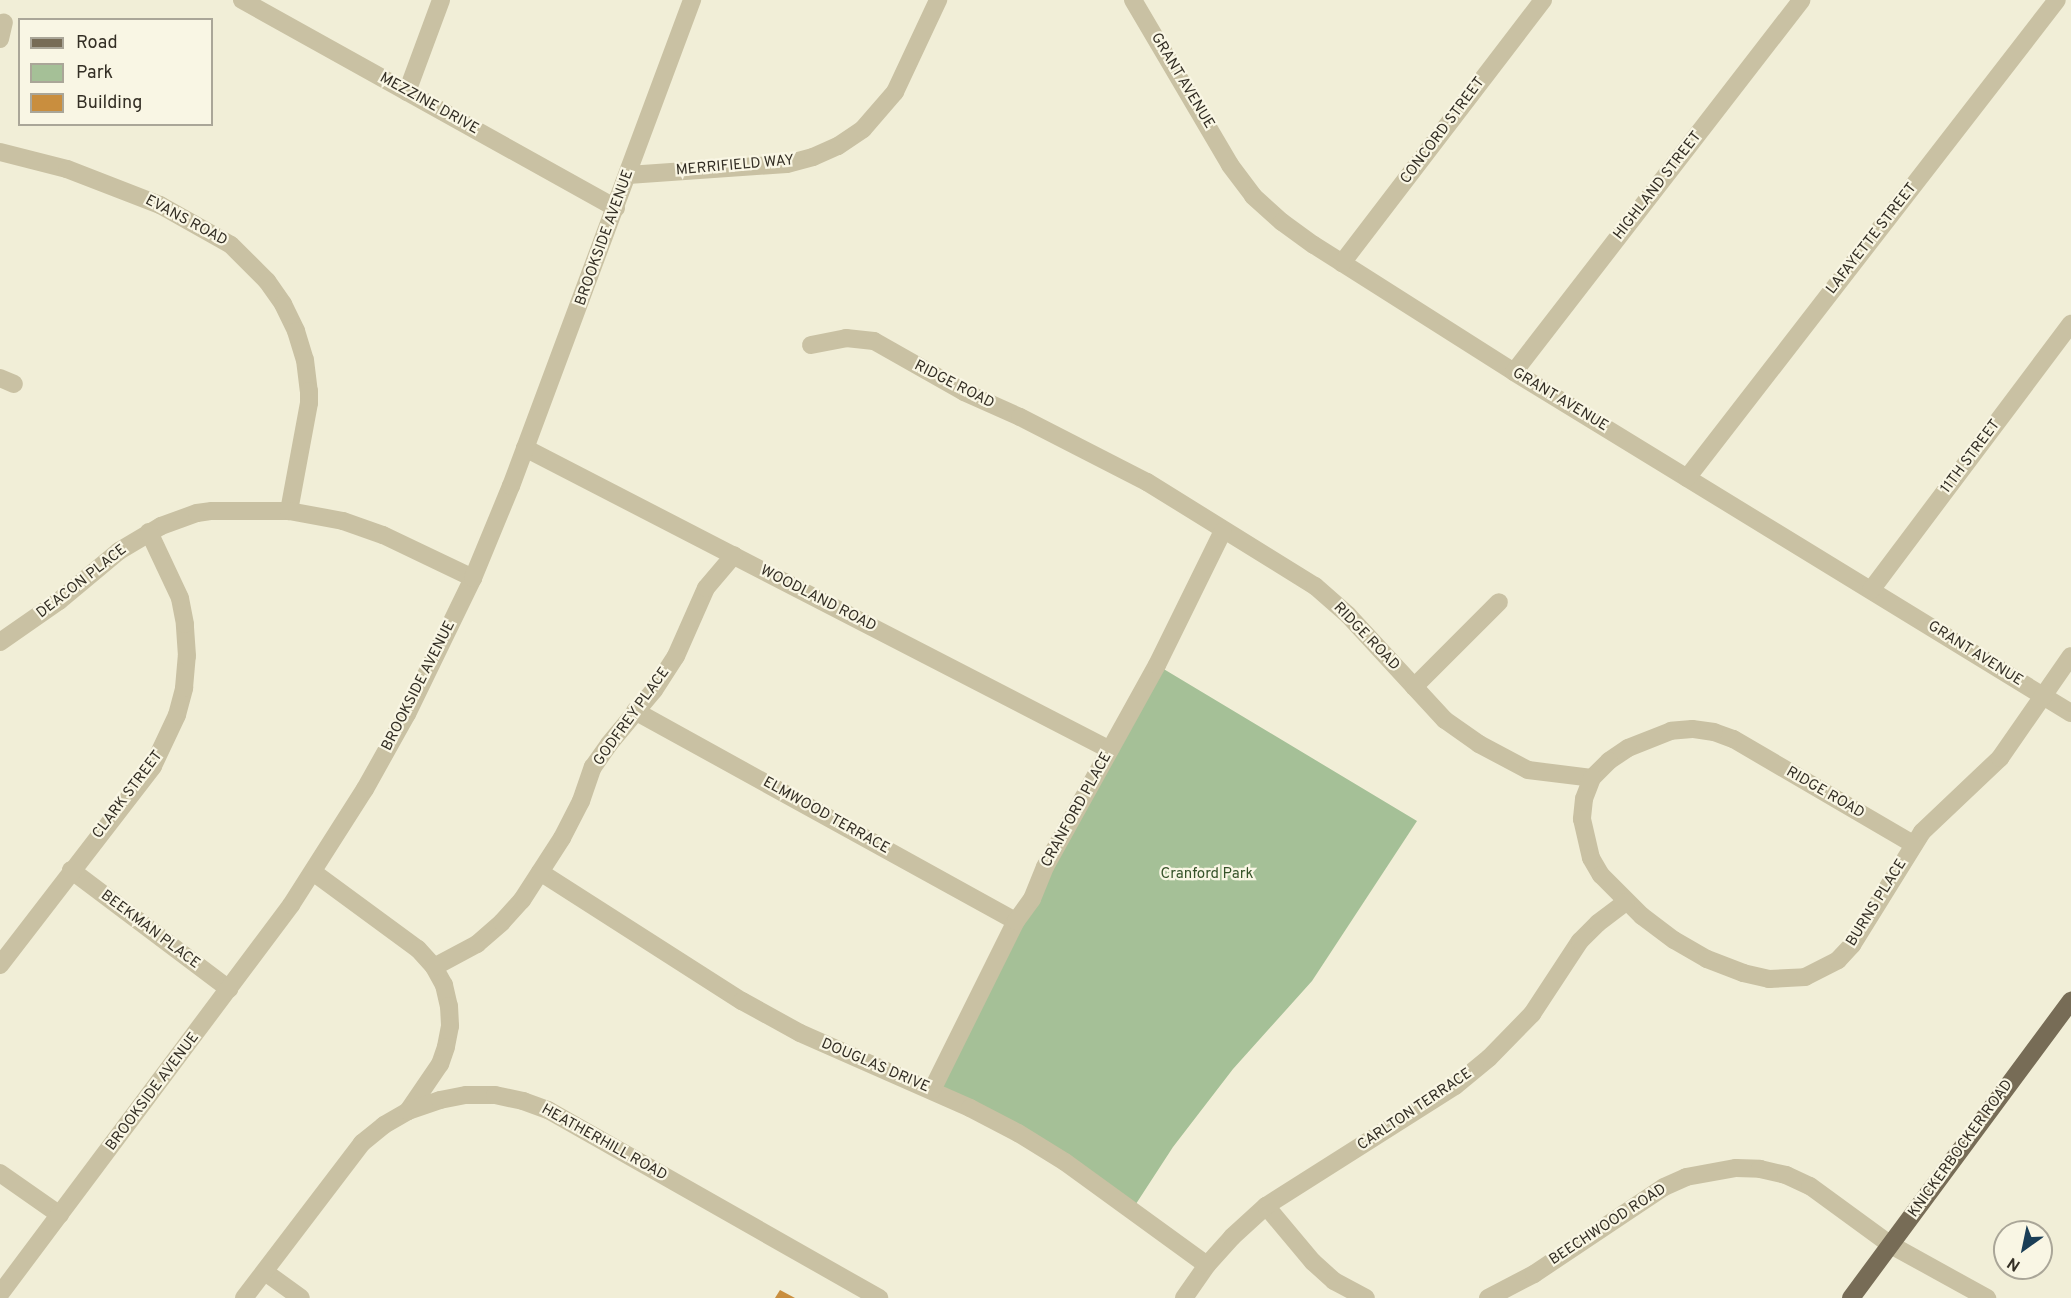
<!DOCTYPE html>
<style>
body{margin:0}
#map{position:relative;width:2071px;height:1298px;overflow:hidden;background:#f1eed7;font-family:Overpass,sans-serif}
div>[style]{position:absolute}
.green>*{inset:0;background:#a5c097}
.building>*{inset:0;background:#c98e3e}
.minor>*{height:18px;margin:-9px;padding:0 9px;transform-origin:9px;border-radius:9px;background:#c9c1a3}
.major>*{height:18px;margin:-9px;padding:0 9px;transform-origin:9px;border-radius:9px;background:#776c56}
span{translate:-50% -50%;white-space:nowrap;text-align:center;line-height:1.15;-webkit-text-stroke:4.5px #f9f6e4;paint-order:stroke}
.street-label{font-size:15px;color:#342f25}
.park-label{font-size:15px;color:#365329}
.legend{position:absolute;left:18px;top:18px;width:195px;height:108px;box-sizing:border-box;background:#f9f6e4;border:2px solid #aaa698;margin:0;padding:8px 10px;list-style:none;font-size:18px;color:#342f25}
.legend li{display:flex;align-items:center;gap:12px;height:30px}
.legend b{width:30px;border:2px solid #aaa698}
.north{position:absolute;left:1993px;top:1220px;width:60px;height:60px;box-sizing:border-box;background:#f9f6e4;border:2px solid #aaa698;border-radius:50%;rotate:213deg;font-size:16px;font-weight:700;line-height:24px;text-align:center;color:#342f25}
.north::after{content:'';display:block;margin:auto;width:21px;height:27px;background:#1a3e56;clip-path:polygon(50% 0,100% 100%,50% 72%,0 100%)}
</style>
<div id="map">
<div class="green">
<div style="clip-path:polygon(1157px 665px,1417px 821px,1312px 981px,1233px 1069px,1173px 1147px,1132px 1210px,932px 1090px)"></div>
</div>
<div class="building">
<div style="clip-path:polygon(780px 1290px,795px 1298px,775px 1298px)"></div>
</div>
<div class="minor">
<div style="left:242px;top:0;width:428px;rotate:29.1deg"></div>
<div style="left:1133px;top:0;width:191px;rotate:59.5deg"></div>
<div style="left:1230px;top:165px;width:39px;rotate:53deg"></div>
<div style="left:1253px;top:196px;width:39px;rotate:42deg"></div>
<div style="left:1282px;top:222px;width:39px;rotate:36deg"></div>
<div style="left:1314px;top:245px;width:237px;rotate:32.4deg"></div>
<div style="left:1514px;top:372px;width:653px;rotate:31.48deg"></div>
<div style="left:0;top:39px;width:17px;rotate:-77deg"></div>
<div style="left:407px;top:92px;width:98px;rotate:-69.7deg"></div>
<div style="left:0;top:152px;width:69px;rotate:14.2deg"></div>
<div style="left:67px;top:169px;width:100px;rotate:21.2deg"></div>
<div style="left:160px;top:205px;width:81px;rotate:29.4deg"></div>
<div style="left:231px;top:245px;width:51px;rotate:45deg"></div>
<div style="left:267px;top:281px;width:28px;rotate:55deg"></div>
<div style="left:283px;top:304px;width:30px;rotate:64deg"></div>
<div style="left:296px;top:331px;width:30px;rotate:73deg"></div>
<div style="left:305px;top:360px;width:31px;rotate:83deg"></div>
<div style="left:309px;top:391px;width:12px;rotate:90deg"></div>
<div style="left:309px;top:403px;width:110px;rotate:100.5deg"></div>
<div style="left:628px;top:175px;width:159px;rotate:-4deg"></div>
<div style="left:787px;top:164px;width:27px;rotate:-15deg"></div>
<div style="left:813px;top:157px;width:27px;rotate:-24deg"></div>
<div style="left:838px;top:146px;width:30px;rotate:-34deg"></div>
<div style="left:863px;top:129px;width:49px;rotate:-49.1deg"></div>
<div style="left:895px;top:92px;width:102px;rotate:-64.9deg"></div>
<div style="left:1342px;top:263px;width:331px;rotate:-52.6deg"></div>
<div style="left:811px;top:345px;width:36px;rotate:-11deg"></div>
<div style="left:846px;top:338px;width:28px;rotate:6deg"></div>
<div style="left:874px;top:341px;width:103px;rotate:29.5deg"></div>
<div style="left:964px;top:392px;width:61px;rotate:24.1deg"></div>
<div style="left:1020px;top:417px;width:143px;rotate:27.1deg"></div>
<div style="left:1147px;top:482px;width:198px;rotate:31.8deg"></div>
<div style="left:1315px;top:586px;width:44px;rotate:41.3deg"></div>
<div style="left:1348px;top:615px;width:143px;rotate:47.3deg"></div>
<div style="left:1445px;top:720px;width:42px;rotate:35.2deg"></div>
<div style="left:1479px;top:744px;width:55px;rotate:28deg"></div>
<div style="left:1528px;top:770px;width:64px;rotate:7.1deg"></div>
<div style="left:1514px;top:372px;width:470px;rotate:-52.3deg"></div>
<div style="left:0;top:378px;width:15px;rotate:23deg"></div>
<div style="left:525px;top:448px;width:658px;rotate:27.3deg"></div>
<div style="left:1687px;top:478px;width:604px;rotate:-52.26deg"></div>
<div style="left:1871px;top:590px;width:333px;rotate:-53.1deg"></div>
<div style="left:0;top:642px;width:72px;rotate:-34.8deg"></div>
<div style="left:59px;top:601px;width:78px;rotate:-39.8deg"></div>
<div style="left:119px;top:551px;width:49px;rotate:-30.8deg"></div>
<div style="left:161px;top:526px;width:38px;rotate:-20deg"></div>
<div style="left:197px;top:513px;width:15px;rotate:-8deg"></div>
<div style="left:212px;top:511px;width:77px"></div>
<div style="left:289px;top:511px;width:55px;rotate:10.5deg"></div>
<div style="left:343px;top:521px;width:42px;rotate:19.3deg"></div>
<div style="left:383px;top:535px;width:100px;rotate:25.5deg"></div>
<div style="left:1414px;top:687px;width:120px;rotate:-45deg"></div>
<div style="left:635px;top:711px;width:435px;rotate:28.9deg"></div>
<div style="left:1913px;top:844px;width:208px;rotate:-149.7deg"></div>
<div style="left:1733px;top:739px;width:20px;rotate:-160deg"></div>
<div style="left:1714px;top:732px;width:22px;rotate:-172deg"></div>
<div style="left:1692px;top:729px;width:21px;rotate:175deg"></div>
<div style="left:1671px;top:731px;width:46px;rotate:158.4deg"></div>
<div style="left:1628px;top:748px;width:23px;rotate:146deg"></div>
<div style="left:1609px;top:761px;width:24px;rotate:135deg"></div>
<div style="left:1592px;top:778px;width:22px;rotate:111deg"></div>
<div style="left:1584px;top:799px;width:20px;rotate:96deg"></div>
<div style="left:1582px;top:819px;width:40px;rotate:77deg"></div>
<div style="left:1591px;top:858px;width:20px;rotate:60deg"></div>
<div style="left:1601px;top:875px;width:58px;rotate:45deg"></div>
<div style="left:1642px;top:916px;width:40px;rotate:37deg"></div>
<div style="left:1674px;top:940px;width:38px;rotate:30deg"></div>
<div style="left:1707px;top:959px;width:39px;rotate:21deg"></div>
<div style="left:1743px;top:973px;width:27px;rotate:13deg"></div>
<div style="left:1769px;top:979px;width:36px;rotate:-3deg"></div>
<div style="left:1805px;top:977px;width:37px;rotate:-27deg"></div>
<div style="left:1838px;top:960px;width:21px;rotate:-47deg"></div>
<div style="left:1852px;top:945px;width:133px;rotate:-58.2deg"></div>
<div style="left:1922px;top:832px;width:108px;rotate:-43.5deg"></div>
<div style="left:2000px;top:758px;width:124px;rotate:-55.2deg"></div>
<div style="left:71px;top:870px;width:198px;rotate:37deg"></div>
<div style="left:313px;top:872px;width:130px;rotate:36.3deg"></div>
<div style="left:418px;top:949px;width:24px;rotate:48deg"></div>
<div style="left:434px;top:967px;width:21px;rotate:61deg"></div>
<div style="left:444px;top:985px;width:22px;rotate:77deg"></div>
<div style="left:449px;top:1006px;width:20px;rotate:87deg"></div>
<div style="left:450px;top:1026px;width:21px;rotate:101deg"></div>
<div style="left:446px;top:1047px;width:18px;rotate:109deg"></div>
<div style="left:440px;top:1064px;width:57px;rotate:124.2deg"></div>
<div style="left:540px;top:872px;width:240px;rotate:32.6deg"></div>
<div style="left:742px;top:1001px;width:66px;rotate:28.9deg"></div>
<div style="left:800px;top:1033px;width:186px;rotate:23.8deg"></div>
<div style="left:970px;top:1108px;width:54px;rotate:27.5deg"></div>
<div style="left:1018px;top:1133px;width:55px;rotate:31.7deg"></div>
<div style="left:1065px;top:1162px;width:175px;rotate:36deg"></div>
<div style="left:0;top:965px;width:251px;rotate:-52.4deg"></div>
<div style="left:153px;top:766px;width:56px;rotate:-64.8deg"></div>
<div style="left:177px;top:715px;width:28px;rotate:-75deg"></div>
<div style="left:184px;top:688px;width:32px;rotate:-85deg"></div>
<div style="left:187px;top:656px;width:32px;rotate:-94deg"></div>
<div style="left:185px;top:624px;width:26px;rotate:-101deg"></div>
<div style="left:180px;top:598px;width:73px;rotate:-115.2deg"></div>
<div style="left:434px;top:967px;width:49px;rotate:-28.1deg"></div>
<div style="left:477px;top:944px;width:33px;rotate:-41deg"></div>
<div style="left:502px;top:922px;width:30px;rotate:-48deg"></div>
<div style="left:522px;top:900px;width:74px;rotate:-57.2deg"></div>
<div style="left:562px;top:838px;width:42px;rotate:-62.8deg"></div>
<div style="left:581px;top:801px;width:36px;rotate:-71deg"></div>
<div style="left:593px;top:767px;width:28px;rotate:-55deg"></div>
<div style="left:609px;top:744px;width:70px;rotate:-50.2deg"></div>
<div style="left:654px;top:690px;width:40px;rotate:-57.1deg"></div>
<div style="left:676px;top:656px;width:74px;rotate:-66.2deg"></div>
<div style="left:706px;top:588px;width:43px;rotate:-49.7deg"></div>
<div style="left:932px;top:1090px;width:189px;rotate:-63.6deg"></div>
<div style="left:1016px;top:921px;width:27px;rotate:-54deg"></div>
<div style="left:1032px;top:899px;width:35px;rotate:-68deg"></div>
<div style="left:1045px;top:867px;width:231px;rotate:-61deg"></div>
<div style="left:1157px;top:665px;width:149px;rotate:-63.8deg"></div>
<div style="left:0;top:1173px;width:73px;rotate:35deg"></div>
<div style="left:1266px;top:1206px;width:73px;rotate:50deg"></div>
<div style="left:1313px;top:1262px;width:28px;rotate:42deg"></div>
<div style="left:1334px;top:1281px;width:36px;rotate:28deg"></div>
<div style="left:265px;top:1272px;width:44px;rotate:35.8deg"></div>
<div style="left:0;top:1294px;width:486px;rotate:-53.2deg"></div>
<div style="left:291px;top:905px;width:138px;rotate:-57.5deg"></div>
<div style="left:365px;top:789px;width:86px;rotate:-60.8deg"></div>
<div style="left:407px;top:714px;width:151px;rotate:-64.1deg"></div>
<div style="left:473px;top:578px;width:100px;rotate:-67.6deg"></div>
<div style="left:511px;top:486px;width:519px;rotate:-69.57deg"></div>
<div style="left:244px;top:1298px;width:195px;rotate:-52.7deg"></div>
<div style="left:362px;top:1143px;width:28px;rotate:-39deg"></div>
<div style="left:384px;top:1125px;width:28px;rotate:-30deg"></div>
<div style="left:408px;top:1111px;width:34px;rotate:-19deg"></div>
<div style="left:440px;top:1100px;width:26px;rotate:-11deg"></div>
<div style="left:466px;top:1095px;width:29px"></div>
<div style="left:495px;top:1095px;width:29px;rotate:12deg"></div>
<div style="left:523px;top:1101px;width:27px;rotate:20deg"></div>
<div style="left:548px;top:1110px;width:381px;rotate:29.6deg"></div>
<div style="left:1184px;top:1298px;width:40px;rotate:-55.1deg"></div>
<div style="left:1207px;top:1265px;width:38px;rotate:-48deg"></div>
<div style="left:1232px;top:1237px;width:46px;rotate:-42.4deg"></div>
<div style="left:1266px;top:1206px;width:224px;rotate:-32.4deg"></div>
<div style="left:1455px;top:1086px;width:44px;rotate:-39.5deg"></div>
<div style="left:1489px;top:1058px;width:62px;rotate:-45.7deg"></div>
<div style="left:1532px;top:1014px;width:87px;rotate:-56.7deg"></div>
<div style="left:1580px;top:941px;width:25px;rotate:-45deg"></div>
<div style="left:1598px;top:923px;width:35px;rotate:-37deg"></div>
<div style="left:1488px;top:1298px;width:52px;rotate:-27.6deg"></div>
<div style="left:1534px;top:1274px;width:156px;rotate:-33.8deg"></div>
<div style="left:1664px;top:1187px;width:24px;rotate:-24deg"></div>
<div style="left:1686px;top:1177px;width:51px;rotate:-10.2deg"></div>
<div style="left:1736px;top:1168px;width:24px;rotate:2deg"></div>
<div style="left:1760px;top:1169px;width:27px;rotate:13deg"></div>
<div style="left:1786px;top:1175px;width:26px;rotate:25deg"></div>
<div style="left:1810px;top:1186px;width:100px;rotate:36.1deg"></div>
<div style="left:1891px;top:1245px;width:110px;rotate:28.9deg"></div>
</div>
<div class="major">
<div style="left:1851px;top:1298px;width:370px;rotate:-53.5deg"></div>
</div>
<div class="street-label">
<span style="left:1182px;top:81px;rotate:59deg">GRANT AVENUE</span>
<span style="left:429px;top:104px;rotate:29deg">MEZZINE DRIVE</span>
<span style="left:1443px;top:131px;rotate:-53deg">CONCORD STREET</span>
<span style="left:735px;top:166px;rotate:-5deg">MERRIFIELD WAY</span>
<span style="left:1658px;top:186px;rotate:-52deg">HIGHLAND STREET</span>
<span style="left:186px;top:221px;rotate:28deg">EVANS ROAD</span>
<span style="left:605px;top:238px;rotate:-70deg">BROOKSIDE AVENUE</span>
<span style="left:1872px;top:239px;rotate:-52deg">LAFAYETTE STREET</span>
<span style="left:954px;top:385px;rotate:27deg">RIDGE ROAD</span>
<span style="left:1560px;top:400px;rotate:31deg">GRANT AVENUE</span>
<span style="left:1971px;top:457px;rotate:-53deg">11TH STREET</span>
<span style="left:82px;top:582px;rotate:-38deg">DEACON PLACE</span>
<span style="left:818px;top:599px;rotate:27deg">WOODLAND ROAD</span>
<span style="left:1366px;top:637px;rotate:46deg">RIDGE ROAD</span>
<span style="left:1975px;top:654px;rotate:32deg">GRANT AVENUE</span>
<span style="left:419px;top:686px;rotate:-63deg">BROOKSIDE AVENUE</span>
<span style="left:632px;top:717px;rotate:-54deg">GODFREY PLACE</span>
<span style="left:1825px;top:793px;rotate:30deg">RIDGE ROAD</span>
<span style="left:128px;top:795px;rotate:-53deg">CLARK STREET</span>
<span style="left:1077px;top:810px;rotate:-61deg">CRANFORD PLACE</span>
<span style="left:826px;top:816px;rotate:29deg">ELMWOOD TERRACE</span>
<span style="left:1877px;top:903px;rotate:-58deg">BURNS PLACE</span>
<span style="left:150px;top:930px;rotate:37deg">BEEKMAN PLACE</span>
<span style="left:875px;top:1066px;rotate:23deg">DOUGLAS DRIVE</span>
<span style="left:153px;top:1092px;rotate:-53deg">BROOKSIDE AVENUE</span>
<span style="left:1415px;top:1110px;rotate:-34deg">CARLTON TERRACE</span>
<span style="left:604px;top:1143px;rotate:29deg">HEATHERHILL ROAD</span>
<span style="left:1961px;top:1149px;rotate:-54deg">KNICKERBOCKER ROAD</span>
<span style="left:1608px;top:1225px;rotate:-33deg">BEECHWOOD ROAD</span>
</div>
<div class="park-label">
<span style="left:1207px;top:875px">Cranford Park</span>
</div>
<ul class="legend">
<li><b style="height:8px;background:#776c56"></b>Road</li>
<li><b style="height:16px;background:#a5c097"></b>Park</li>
<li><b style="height:16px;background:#c98e3e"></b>Building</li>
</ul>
<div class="north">N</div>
</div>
